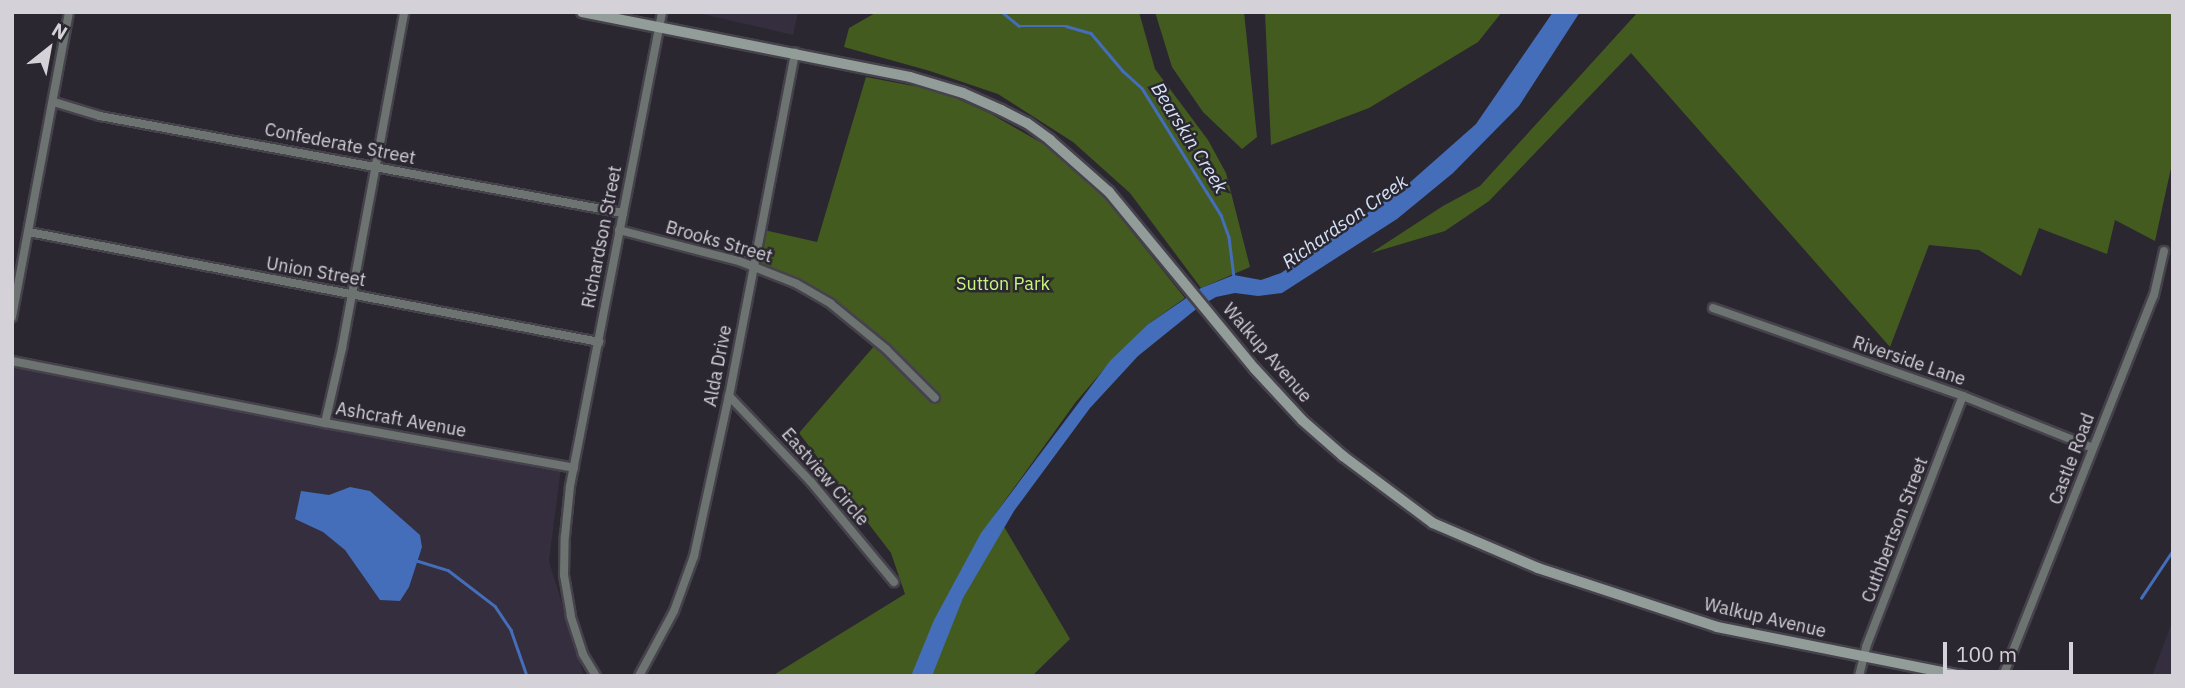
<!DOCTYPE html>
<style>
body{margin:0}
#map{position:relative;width:2185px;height:688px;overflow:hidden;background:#2b2731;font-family:"IBM Plex Sans",sans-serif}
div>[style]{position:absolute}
.built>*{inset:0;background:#342e3e}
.green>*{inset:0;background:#445b1f}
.water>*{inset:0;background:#446dba}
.stream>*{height:2.5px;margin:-1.25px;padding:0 1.25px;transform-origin:1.25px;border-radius:1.25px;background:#446dba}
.roads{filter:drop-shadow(2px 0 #46424c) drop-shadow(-2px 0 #46424c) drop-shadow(0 2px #46424c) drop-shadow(0 -2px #46424c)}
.street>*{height:8px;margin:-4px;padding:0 4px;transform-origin:4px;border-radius:4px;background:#6c7371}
.secondary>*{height:10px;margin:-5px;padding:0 5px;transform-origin:5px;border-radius:5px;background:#929d9a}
span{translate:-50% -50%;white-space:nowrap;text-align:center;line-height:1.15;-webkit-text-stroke:5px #2b2731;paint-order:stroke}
.street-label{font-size:18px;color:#d4d1d8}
.park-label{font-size:18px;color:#c6f77d}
.water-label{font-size:19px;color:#d5e2f7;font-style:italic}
.frame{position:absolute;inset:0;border:14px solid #d4d1d8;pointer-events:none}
.north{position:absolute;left:14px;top:14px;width:70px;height:70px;-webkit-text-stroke:5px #2b2731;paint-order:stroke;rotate:31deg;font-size:19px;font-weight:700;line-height:28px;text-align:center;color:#d4d1d8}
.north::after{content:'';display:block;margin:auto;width:24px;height:32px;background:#d4d1d8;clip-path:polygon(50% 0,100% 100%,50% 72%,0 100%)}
.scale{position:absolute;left:1943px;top:642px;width:130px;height:32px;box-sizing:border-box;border:4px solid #d4d1d8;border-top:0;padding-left:9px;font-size:21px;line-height:24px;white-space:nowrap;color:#d4d1d8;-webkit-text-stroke:5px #2b2731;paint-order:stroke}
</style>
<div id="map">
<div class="built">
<div style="clip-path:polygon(694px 12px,798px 12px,793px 35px)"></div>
<div style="clip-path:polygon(12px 364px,562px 459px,549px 561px,584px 676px,14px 676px)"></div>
<div style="clip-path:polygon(2173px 619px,2173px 676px,2152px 676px)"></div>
</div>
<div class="green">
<div style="clip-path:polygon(877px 12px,1139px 12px,1155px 69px,1208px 140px,1226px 173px,1250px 267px,1201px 288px,1130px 193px,1073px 142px,998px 94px,930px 71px,844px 47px,849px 28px)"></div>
<div style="clip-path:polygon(1155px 12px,1244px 12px,1257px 137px,1242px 149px,1203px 112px,1172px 67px)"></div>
<div style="clip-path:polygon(1265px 12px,1502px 12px,1478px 42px,1369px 108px,1271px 145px)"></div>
<div style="clip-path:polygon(1638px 12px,2173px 12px,2173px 159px,2155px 241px,2115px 220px,2107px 254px,2039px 228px,2021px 276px,1979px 250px,1929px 245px,1890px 347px,1631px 53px,1489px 201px,1445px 231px,1371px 253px,1443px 206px,1480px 186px)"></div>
<div style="clip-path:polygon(866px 77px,940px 91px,991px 114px,1047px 146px,1100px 192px,1185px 298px,1147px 325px,1110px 362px,1075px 403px,996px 513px,1070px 639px,1032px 676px,772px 676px,905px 594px,891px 553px,799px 433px,882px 337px,837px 303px,759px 262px,764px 230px,817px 242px)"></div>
</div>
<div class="water">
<div style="clip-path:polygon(1553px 12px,1580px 12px,1519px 106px,1453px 173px,1397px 219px,1282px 293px,1258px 296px,1235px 293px,1216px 297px,1200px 306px,1138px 356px,1090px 408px,1014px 511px,963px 598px,932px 676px,911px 676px,934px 620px,981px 533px,1110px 361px,1147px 325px,1201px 288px,1234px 275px,1261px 280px,1281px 273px,1407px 185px,1476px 124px)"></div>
<div style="clip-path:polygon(350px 487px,370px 491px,420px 535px,422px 547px,409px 587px,400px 601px,380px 600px,345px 550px,323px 532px,295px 519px,301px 491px,329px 495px)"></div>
</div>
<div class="stream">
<div style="left:1002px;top:12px;width:22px;rotate:39deg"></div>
<div style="left:1019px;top:26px;width:47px"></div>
<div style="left:1066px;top:26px;width:26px;rotate:16deg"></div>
<div style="left:1091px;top:33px;width:50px;rotate:49.9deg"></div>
<div style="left:1123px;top:71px;width:25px;rotate:42deg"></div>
<div style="left:1142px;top:88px;width:150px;rotate:58.1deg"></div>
<div style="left:1221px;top:215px;width:23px;rotate:70deg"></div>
<div style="left:1229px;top:237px;width:40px;rotate:82.9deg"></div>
<div style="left:415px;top:560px;width:34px;rotate:17deg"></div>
<div style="left:448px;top:570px;width:59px;rotate:37.5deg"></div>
<div style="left:495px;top:606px;width:29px;rotate:56deg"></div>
<div style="left:511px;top:630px;width:49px;rotate:70.8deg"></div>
<div style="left:2141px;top:598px;width:58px;rotate:-56.3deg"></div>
</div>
<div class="roads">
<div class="street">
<div style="left:54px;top:102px;width:48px;rotate:16.9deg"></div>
<div style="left:100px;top:116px;width:532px;rotate:10.51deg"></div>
<div style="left:619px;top:230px;width:124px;rotate:14.5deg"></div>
<div style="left:739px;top:261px;width:62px;rotate:21.6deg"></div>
<div style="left:797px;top:284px;width:39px;rotate:30deg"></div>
<div style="left:831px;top:304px;width:71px;rotate:39.3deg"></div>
<div style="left:886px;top:349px;width:69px;rotate:45deg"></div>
<div style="left:29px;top:232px;width:581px;rotate:10.92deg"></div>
<div style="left:1713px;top:308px;width:265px;rotate:19.4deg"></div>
<div style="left:1963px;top:396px;width:140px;rotate:21.8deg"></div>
<div style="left:12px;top:317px;width:310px;rotate:-79.4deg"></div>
<div style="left:12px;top:361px;width:319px;rotate:11.2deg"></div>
<div style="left:325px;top:423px;width:253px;rotate:10.2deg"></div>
<div style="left:729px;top:396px;width:119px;rotate:46.4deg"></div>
<div style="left:811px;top:482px;width:130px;rotate:50.3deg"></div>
<div style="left:325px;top:423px;width:77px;rotate:-77.2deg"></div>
<div style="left:342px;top:348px;width:342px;rotate:-79.5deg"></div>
<div style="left:596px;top:676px;width:26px;rotate:-121deg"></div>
<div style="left:583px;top:654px;width:40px;rotate:-108deg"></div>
<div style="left:571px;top:616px;width:42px;rotate:-99.7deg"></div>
<div style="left:564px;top:575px;width:39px;rotate:-89deg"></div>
<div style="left:565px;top:536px;width:50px;rotate:-84.3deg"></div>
<div style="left:570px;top:486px;width:483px;rotate:-79deg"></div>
<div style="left:639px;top:676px;width:74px;rotate:-61.7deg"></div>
<div style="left:674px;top:611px;width:59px;rotate:-70deg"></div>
<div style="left:694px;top:556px;width:164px;rotate:-77.7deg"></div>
<div style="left:729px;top:396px;width:350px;rotate:-79.1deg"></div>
<div style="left:1859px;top:676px;width:30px;rotate:-76deg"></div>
<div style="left:1866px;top:647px;width:269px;rotate:-68.9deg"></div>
<div style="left:2003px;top:676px;width:410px;rotate:-68.4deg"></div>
<div style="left:2154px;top:295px;width:45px;rotate:-77.2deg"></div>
</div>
<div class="secondary">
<div style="left:582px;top:12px;width:334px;rotate:11.2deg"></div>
<div style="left:910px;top:77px;width:55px;rotate:16.8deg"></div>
<div style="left:963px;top:93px;width:42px;rotate:24.1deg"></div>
<div style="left:1001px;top:110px;width:29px;rotate:27deg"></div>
<div style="left:1027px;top:123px;width:29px;rotate:36deg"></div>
<div style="left:1050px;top:140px;width:79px;rotate:41.4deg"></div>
<div style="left:1109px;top:192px;width:229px;rotate:50.5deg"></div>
<div style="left:1255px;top:369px;width:69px;rotate:47.3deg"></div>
<div style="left:1302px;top:420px;width:55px;rotate:41.3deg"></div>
<div style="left:1343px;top:456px;width:112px;rotate:36.7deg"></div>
<div style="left:1433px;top:523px;width:114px;rotate:23.2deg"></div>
<div style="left:1538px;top:568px;width:188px;rotate:18.2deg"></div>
<div style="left:1717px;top:627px;width:251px;rotate:11.3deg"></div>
</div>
</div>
<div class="street-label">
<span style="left:340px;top:144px;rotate:11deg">Confederate Street</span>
<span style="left:602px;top:237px;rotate:-79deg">Richardson Street</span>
<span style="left:719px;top:242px;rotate:16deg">Brooks Street</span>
<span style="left:316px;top:272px;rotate:10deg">Union Street</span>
<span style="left:1267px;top:353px;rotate:49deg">Walkup Avenue</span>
<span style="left:1909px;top:361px;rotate:19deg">Riverside Lane</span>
<span style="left:718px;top:366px;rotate:-79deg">Alda Drive</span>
<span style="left:401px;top:420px;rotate:10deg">Ashcraft Avenue</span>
<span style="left:2072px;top:459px;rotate:-69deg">Castle Road</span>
<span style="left:825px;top:477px;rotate:49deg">Eastview Circle</span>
<span style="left:1895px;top:530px;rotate:-69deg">Cuthbertson Street</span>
<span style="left:1765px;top:618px;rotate:13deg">Walkup Avenue</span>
</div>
<div class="park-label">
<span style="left:1003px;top:284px">Sutton Park</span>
</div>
<div class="water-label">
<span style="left:1189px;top:138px;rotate:58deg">Bearskin Creek</span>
<span style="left:1345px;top:222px;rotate:-35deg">Richardson Creek</span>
</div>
<div class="frame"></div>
<div class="north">N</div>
<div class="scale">100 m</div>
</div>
